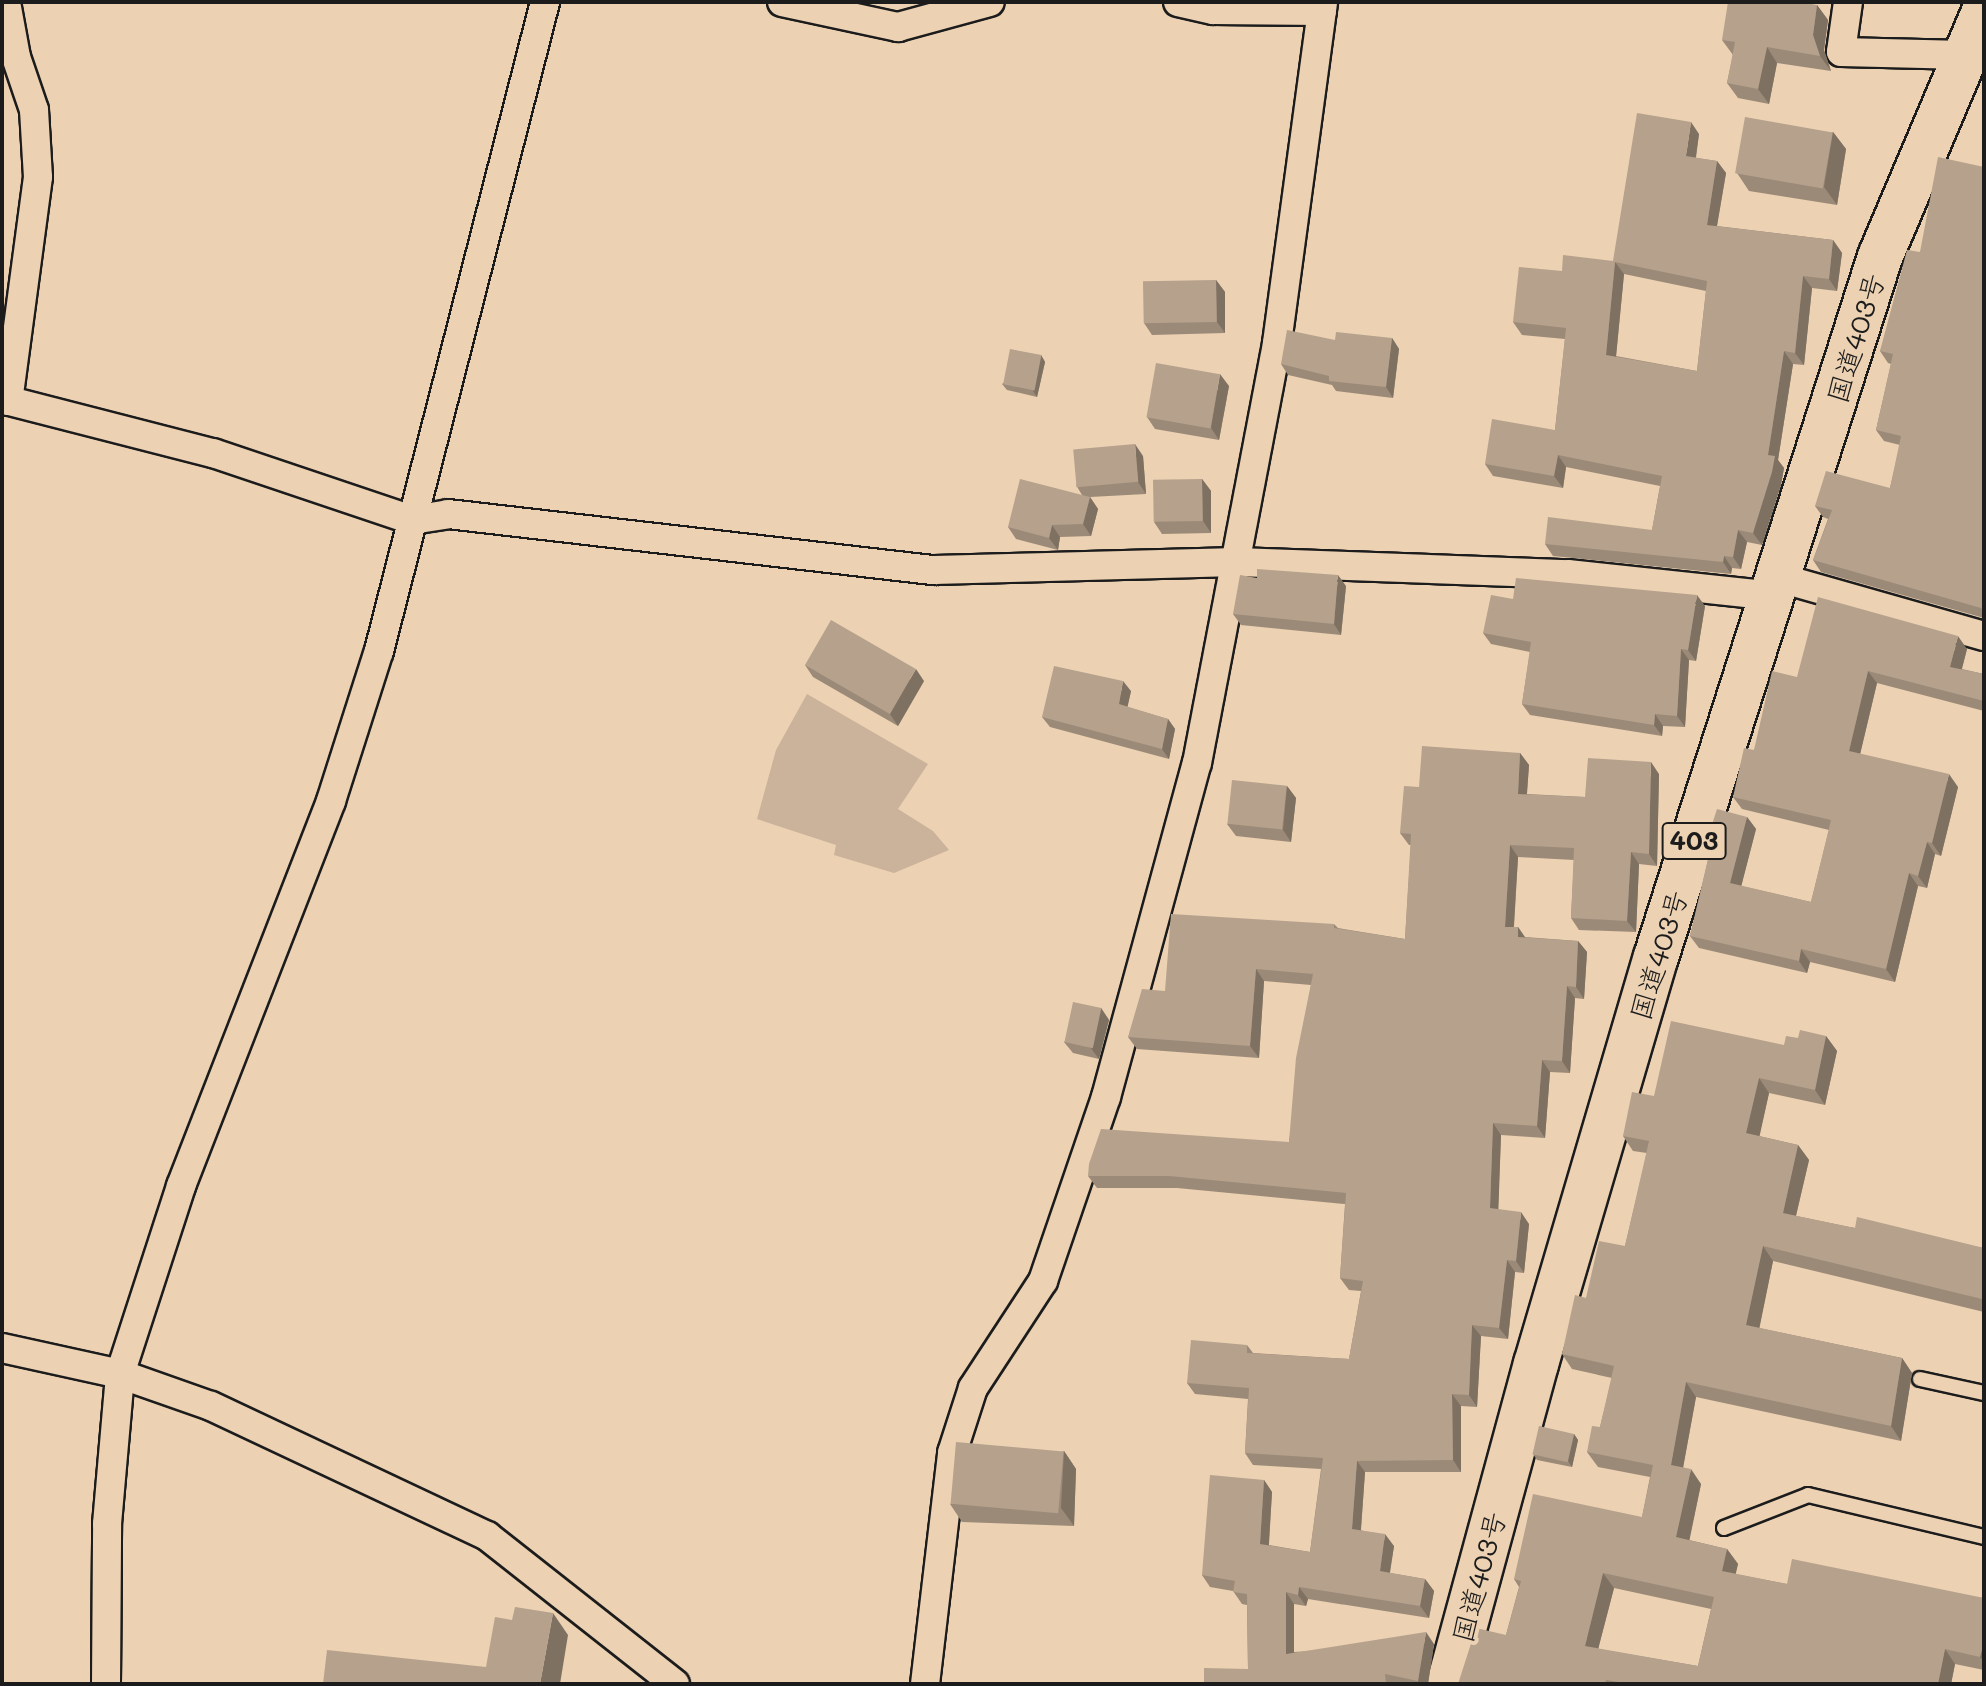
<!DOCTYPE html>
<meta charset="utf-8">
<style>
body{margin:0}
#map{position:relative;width:1986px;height:1686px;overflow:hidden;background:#ecd1b3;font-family:Mali,"Klee One",sans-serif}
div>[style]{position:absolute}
.green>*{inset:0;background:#cab39a}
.roads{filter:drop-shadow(2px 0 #1c1c1c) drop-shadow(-2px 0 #1c1c1c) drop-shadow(0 2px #1c1c1c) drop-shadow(0 -2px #1c1c1c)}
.lane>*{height:14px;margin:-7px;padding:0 7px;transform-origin:7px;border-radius:7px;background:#ecd1b3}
.street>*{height:28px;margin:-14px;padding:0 14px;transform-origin:14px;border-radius:14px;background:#ecd1b3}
.highway>*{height:44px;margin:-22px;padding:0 22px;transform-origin:22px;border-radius:22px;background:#ecd1b3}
.wall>*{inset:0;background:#9c8a78}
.shaded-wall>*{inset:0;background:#7f7162}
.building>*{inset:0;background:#b5a18c;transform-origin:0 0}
span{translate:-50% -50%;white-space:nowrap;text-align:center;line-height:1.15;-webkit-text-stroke:8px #ecd1b3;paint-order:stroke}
.shield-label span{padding:2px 6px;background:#ecd1b3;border:2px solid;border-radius:6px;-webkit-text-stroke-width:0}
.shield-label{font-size:26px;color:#1c1c1c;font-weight:700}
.street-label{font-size:28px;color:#1c1c1c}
.frame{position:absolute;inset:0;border:4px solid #1c1c1c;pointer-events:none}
</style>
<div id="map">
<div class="green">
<div style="clip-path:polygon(807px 694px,928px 764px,898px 809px,933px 831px,949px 850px,894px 873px,834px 855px,836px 845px,757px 819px,776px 750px)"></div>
</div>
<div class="roads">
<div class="lane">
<div style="left:1920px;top:1379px;width:66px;rotate:12.3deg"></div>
<div style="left:1724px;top:1528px;width:90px;rotate:-21.4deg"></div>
<div style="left:1808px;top:1495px;width:181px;rotate:13.4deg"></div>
</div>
<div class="street">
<div style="left:6px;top:2px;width:56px;rotate:79.7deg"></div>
<div style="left:16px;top:57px;width:56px;rotate:71.2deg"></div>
<div style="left:34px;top:110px;width:67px;rotate:86.6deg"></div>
<div style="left:38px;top:177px;width:226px;rotate:97.6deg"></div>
<div style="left:782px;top:2px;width:119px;rotate:12.2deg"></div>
<div style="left:898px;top:27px;width:95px;rotate:-15.2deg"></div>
<div style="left:1178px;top:2px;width:36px;rotate:13deg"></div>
<div style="left:1213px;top:10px;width:109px;rotate:0.5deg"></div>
<div style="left:1848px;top:2px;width:50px;rotate:98deg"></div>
<div style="left:1841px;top:52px;width:124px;rotate:1.4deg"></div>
<div style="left:2px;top:399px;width:218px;rotate:14.4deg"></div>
<div style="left:213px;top:453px;width:210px;rotate:18.6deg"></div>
<div style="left:412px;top:520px;width:36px;rotate:-9deg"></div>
<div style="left:448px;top:514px;width:489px;rotate:6.6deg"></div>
<div style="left:934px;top:570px;width:303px;rotate:-1.5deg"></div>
<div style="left:1237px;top:562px;width:331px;rotate:2.1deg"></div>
<div style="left:1568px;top:574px;width:207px;rotate:6.1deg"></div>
<div style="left:1780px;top:578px;width:212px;rotate:15.9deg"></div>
<div style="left:2px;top:1348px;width:121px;rotate:12.4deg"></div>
<div style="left:120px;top:1374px;width:96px;rotate:19.4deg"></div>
<div style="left:211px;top:1406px;width:305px;rotate:25.2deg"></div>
<div style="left:487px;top:1536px;width:239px;rotate:38.2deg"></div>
<div style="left:106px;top:1684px;width:160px;rotate:-89.6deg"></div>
<div style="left:107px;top:1524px;width:151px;rotate:-85deg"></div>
<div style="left:120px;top:1374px;width:198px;rotate:-72deg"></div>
<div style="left:181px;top:1186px;width:413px;rotate:-68.7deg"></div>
<div style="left:331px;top:801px;width:157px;rotate:-72.3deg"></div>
<div style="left:379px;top:651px;width:670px;rotate:-75.65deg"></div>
<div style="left:925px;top:1684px;width:233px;rotate:-83.3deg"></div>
<div style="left:952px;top:1453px;width:68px;rotate:-72.1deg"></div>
<div style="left:973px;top:1388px;width:128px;rotate:-56.8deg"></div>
<div style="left:1043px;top:1281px;width:194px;rotate:-71.1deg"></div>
<div style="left:1106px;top:1097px;width:346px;rotate:-74.8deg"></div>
<div style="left:1197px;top:763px;width:428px;rotate:-79.2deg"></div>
<div style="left:1277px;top:343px;width:344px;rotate:-82.3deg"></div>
</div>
<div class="highway">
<div style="left:1449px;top:1684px;width:332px;rotate:-74.8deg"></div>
<div style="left:1536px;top:1364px;width:424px;rotate:-73.6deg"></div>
<div style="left:1656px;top:957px;width:735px;rotate:-72.26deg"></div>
<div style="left:1880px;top:257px;width:266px;rotate:-67deg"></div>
</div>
</div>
<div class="wall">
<div style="clip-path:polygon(1817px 5px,1828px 20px,1824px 50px,1831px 71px,1777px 63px,1769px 104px,1738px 98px,1727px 83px,1733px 55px,1722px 40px)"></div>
<div style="clip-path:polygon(1833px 132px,1846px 149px,1837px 205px,1749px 191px,1737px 173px)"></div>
<div style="clip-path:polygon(evenodd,1699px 134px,1696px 158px,1717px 161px,1726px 173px,1717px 226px,1833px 240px,1842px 253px,1837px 291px,1812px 288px,1804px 365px,1793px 364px,1778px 460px,1784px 468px,1781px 485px,1762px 545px,1747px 542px,1741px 569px,1732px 568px,1731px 574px,1553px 556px,1545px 544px,1652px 530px,1660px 486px,1566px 467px,1563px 488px,1493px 476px,1485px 464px,1555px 430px,1565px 339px,1522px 335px,1513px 322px,1562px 271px,1613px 261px,1699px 134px,1624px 274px,1706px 291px,1697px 371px,1616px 356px,1624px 274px)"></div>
<div style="clip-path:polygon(1984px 167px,1984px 618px,1821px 572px,1813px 560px,1828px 519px,1823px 517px,1815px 506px,1890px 488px,1900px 445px,1884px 441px,1876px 430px,1891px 364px,1888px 363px,1880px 351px,1920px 252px)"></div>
<div style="clip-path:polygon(1216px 280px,1225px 292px,1225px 333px,1152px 335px,1144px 323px)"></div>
<div style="clip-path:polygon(1392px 338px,1399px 349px,1393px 398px,1336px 391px,1332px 385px,1288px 375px,1281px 364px)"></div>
<div style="clip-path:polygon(1041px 355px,1045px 362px,1037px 397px,1007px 390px,1002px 384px)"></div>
<div style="clip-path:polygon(1229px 386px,1219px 440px,1155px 429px,1147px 417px)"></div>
<div style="clip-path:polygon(1143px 456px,1146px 494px,1090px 497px,1098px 509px,1091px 536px,1060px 537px,1058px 550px,1016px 539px,1008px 527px,1082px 495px,1076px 485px)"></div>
<div style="clip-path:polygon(1202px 479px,1211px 491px,1211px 533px,1162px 534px,1154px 522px)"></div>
<div style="clip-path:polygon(1346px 586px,1341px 635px,1241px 625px,1233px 614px)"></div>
<div style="clip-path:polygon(1513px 599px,1705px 606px,1696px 661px,1689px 660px,1685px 727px,1663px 726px,1662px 736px,1530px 715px,1522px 704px,1530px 652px,1491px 644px,1483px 633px)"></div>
<div style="clip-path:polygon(1967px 649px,1962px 669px,1984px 674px,1984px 711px,1877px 683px,1860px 754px,1958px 787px,1941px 856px,1935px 854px,1927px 888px,1918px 886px,1895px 982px,1810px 962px,1807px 973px,1699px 948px,1690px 936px,1708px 860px,1703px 853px,1747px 817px,1756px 829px,1741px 886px,1811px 902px,1829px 830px,1742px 809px,1733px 797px,1754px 750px,1797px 677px)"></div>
<div style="clip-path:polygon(805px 665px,924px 681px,898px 726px,813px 677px)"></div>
<div style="clip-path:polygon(1131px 691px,1127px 707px,1168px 719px,1175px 729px,1169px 759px,1050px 727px,1042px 717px)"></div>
<div style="clip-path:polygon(1520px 753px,1529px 765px,1527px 794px,1585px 797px,1659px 774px,1657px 866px,1639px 864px,1636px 932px,1579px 930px,1571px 918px,1574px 860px,1518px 857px,1514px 927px,1518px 927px,1525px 937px,1578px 941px,1587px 952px,1584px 999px,1575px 998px,1570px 1073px,1550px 1072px,1545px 1138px,1501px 1135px,1498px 1209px,1529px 1224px,1524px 1273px,1515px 1272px,1508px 1339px,1481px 1336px,1477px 1407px,1461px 1406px,1461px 1472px,1365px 1472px,1361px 1530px,1394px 1546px,1390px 1573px,1425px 1579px,1434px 1591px,1429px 1618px,1308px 1599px,1306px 1606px,1294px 1604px,1294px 1652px,1434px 1644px,1428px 1684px,1204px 1684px,1248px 1669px,1247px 1605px,1242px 1604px,1233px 1591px,1210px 1587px,1202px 1575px,1264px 1480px,1272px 1492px,1269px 1545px,1310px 1552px,1321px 1469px,1253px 1465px,1245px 1453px,1248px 1399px,1195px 1394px,1187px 1383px,1247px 1345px,1253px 1353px,1349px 1359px,1361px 1291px,1349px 1290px,1340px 1278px,1345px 1204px,1177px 1188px,1097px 1188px,1088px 1176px,1289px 1142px,1311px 985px,1264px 981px,1259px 1058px,1137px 1049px,1128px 1037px,1165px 991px,1334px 924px,1338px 928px,1405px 939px,1411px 845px,1409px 845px,1400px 833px,1419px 787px)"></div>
<div style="clip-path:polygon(1287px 786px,1296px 798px,1291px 842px,1236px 836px,1227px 824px)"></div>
<div style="clip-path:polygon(1101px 1008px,1109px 1020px,1099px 1059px,1073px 1053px,1064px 1042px)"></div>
<div style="clip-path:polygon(evenodd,1826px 1036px,1837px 1051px,1825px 1105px,1769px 1093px,1759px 1136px,1798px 1145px,1809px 1160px,1796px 1216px,1855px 1228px,1984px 1248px,1984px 1312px,1773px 1261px,1759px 1328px,1902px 1358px,1912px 1373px,1901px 1441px,1696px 1397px,1683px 1467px,1701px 1484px,1689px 1540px,1727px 1549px,1738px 1564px,1735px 1574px,1787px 1584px,1984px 1598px,1984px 1670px,1955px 1664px,1951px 1684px,1458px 1684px,1506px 1635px,1519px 1587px,1514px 1579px,1642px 1517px,1650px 1477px,1598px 1467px,1587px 1452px,1600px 1427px,1612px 1378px,1572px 1369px,1562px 1354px,1586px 1298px,1625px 1246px,1647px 1153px,1633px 1151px,1623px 1136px,1654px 1096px,1784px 1045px,1798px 1038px,1826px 1036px,1614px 1588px,1711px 1609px,1698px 1666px,1598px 1649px,1614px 1588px)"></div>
<div style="clip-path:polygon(1574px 1434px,1578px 1440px,1572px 1467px,1537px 1460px,1533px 1454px)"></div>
<div style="clip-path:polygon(1064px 1451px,1076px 1469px,1074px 1526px,962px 1522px,950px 1504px)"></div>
</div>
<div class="shaded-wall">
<div style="clip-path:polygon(1817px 5px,1828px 20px,1824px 50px,1831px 71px,1820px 56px,1813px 35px)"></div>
<div style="clip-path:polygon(1767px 47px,1777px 63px,1769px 104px,1758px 89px)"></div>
<div style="clip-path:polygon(1691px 122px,1699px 134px,1694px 169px,1686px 156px)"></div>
<div style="clip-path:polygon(1833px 132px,1846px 149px,1837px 205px,1824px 187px)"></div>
<div style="clip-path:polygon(1717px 161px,1726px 173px,1715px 237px,1707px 225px)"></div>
<div style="clip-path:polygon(1833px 240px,1842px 253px,1837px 291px,1829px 279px)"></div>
<div style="clip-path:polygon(1615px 262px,1624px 274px,1615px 367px,1606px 355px)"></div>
<div style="clip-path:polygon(1803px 276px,1812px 288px,1804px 365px,1795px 353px)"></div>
<div style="clip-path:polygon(1216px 280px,1225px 292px,1225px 333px,1217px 322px)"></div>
<div style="clip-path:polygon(1392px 338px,1399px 349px,1393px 398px,1386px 387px)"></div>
<div style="clip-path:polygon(1784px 351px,1793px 364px,1778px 460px,1784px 468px,1781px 485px,1762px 545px,1753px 533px,1768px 455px)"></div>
<div style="clip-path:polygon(1041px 355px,1045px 362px,1037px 397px,1033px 391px)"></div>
<div style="clip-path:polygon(1220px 374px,1229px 386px,1219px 440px,1211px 428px)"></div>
<div style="clip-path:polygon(1135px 444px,1143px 456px,1146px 494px,1138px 482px)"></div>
<div style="clip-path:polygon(1558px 455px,1566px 467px,1563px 488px,1554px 476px)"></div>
<div style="clip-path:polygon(1202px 479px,1211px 491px,1211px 533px,1203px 521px)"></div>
<div style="clip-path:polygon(1090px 497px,1098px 509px,1091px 536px,1083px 524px)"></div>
<div style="clip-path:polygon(1052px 525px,1060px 537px,1058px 550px,1049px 538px)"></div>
<div style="clip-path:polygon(1738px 530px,1747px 542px,1741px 569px,1733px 557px)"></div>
<div style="clip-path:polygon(1724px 556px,1732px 568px,1731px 574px,1723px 562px)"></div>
<div style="clip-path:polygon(1338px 575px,1346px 586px,1341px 635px,1334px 624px)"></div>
<div style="clip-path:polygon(1697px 595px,1705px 606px,1696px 661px,1688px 650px)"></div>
<div style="clip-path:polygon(1958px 636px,1967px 649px,1959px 679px,1950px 667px)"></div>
<div style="clip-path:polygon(1681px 649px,1689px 660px,1685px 727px,1677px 716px)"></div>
<div style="clip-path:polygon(916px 669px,924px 681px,898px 726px,890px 714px)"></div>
<div style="clip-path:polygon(1868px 671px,1877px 683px,1858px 763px,1849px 751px)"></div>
<div style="clip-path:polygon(1123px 681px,1131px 691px,1126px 714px,1119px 704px)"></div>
<div style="clip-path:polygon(1655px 714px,1663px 726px,1662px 736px,1654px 725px)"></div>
<div style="clip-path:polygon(1168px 719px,1175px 729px,1169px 759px,1162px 749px)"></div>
<div style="clip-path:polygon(1520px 753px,1529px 765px,1526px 805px,1518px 794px)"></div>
<div style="clip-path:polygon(1651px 762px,1659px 774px,1657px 866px,1649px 854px)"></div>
<div style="clip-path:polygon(1949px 774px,1958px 787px,1941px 856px,1932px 843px)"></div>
<div style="clip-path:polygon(1287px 786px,1296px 798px,1291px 842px,1283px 830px)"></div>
<div style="clip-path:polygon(1747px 817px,1756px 829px,1739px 895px,1730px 883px)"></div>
<div style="clip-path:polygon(1927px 842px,1935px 854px,1927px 888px,1918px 876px)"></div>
<div style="clip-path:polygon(1510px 845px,1518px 857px,1513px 938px,1505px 927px)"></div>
<div style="clip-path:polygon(1631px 852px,1639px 864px,1636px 932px,1627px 921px)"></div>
<div style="clip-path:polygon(1909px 873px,1918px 886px,1895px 982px,1886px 969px)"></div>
<div style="clip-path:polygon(1518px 927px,1526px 939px,1518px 937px)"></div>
<div style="clip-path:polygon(1578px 941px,1587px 952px,1584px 999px,1576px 987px)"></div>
<div style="clip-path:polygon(1801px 949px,1810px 962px,1807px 973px,1799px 961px)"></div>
<div style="clip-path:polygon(1256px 969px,1264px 981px,1259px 1058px,1250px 1046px)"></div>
<div style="clip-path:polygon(1567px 986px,1575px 998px,1570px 1073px,1562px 1061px)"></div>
<div style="clip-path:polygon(1101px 1008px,1109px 1020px,1099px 1059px,1090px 1047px)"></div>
<div style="clip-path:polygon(1826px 1036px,1837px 1051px,1825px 1105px,1815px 1090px)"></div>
<div style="clip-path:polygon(1542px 1060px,1550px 1072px,1545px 1138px,1537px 1126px)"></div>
<div style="clip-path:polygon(1759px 1078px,1769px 1093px,1757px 1148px,1746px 1133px)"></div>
<div style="clip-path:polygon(1493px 1123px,1501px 1135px,1498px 1220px,1490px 1208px)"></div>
<div style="clip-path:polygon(1798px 1145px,1809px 1160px,1793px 1228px,1783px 1213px)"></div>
<div style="clip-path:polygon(1521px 1212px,1529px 1224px,1524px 1273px,1516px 1261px)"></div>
<div style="clip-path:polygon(1763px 1246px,1773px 1261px,1757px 1340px,1746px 1325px)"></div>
<div style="clip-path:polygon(1507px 1260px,1515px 1272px,1508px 1339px,1499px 1328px)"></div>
<div style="clip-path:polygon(1472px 1325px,1481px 1336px,1477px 1407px,1469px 1395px)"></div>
<div style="clip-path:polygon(1902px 1358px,1912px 1373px,1901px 1441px,1891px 1426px)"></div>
<div style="clip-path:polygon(1686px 1382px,1696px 1397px,1681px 1479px,1671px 1465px)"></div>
<div style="clip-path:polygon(1452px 1394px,1461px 1406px,1461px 1472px,1453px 1460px)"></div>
<div style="clip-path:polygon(1574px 1434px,1578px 1440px,1572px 1467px,1568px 1461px)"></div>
<div style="clip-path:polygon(1064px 1451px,1076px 1469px,1074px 1526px,1061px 1508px)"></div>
<div style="clip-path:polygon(1357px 1461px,1365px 1472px,1360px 1541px,1352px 1529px)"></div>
<div style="clip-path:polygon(1691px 1469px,1701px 1484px,1687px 1552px,1676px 1537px)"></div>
<div style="clip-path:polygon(1264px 1480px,1272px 1492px,1268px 1556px,1260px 1544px)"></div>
<div style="clip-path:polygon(1385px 1534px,1394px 1546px,1388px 1583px,1380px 1571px)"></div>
<div style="clip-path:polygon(1727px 1549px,1738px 1564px,1733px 1586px,1722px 1571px)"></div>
<div style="clip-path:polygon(1603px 1573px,1614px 1588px,1595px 1661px,1585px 1646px)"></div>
<div style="clip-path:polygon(1425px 1579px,1434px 1591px,1429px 1618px,1420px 1606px)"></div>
<div style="clip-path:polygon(1299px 1587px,1308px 1599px,1306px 1606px,1298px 1595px)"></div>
<div style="clip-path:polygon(1286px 1592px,1294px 1604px,1294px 1665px,1286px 1654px)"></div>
<div style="clip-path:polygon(553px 1613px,568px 1635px,560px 1684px,540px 1684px)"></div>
<div style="clip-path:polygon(1426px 1632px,1434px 1644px,1428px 1684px,1420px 1684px,1418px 1681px)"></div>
<div style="clip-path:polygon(1984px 1642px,1984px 1662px,1980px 1657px)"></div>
<div style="clip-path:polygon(1945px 1649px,1955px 1664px,1951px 1684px,1938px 1684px)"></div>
</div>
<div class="building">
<div style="clip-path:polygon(1728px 2px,1801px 2px,1817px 5px,1813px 35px,1820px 56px,1767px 47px,1758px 89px,1727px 83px,1735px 42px,1722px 40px)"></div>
<div style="clip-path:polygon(evenodd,1637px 113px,1691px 122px,1686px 156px,1717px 161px,1707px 225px,1833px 240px,1829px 279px,1803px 276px,1795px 353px,1784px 351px,1768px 455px,1775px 456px,1772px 472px,1753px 533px,1738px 530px,1733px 557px,1724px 556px,1723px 562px,1545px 544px,1548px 517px,1652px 530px,1662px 476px,1558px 455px,1554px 476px,1485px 464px,1492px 419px,1555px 430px,1566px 328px,1513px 322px,1519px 267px,1562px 271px,1563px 255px,1613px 261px,1637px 113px,1615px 262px,1707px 281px,1697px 371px,1606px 355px,1615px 262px)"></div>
<div style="left:1745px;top:117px;width:89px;height:57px;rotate:10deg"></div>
<div style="clip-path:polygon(1938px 157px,1984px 167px,1984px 613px,1981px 608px,1813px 560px,1832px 510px,1815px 506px,1826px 471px,1890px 488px,1901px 436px,1876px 430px,1893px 354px,1880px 351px,1907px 250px,1920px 252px)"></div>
<div style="left:1216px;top:280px;width:42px;height:73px;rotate:89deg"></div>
<div style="clip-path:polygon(1287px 330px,1335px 340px,1336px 332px,1392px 338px,1386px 387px,1329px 381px,1329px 376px,1281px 364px)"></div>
<div style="left:1010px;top:349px;width:32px;height:36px;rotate:11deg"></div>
<div style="left:1156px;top:363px;width:65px;height:55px;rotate:10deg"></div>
<div style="left:1135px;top:444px;width:38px;height:62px;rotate:85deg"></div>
<div style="clip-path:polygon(1020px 479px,1090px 497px,1083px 524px,1052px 525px,1049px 538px,1008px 527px)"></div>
<div style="left:1202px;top:479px;width:42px;height:49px;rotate:89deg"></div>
<div style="clip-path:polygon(1257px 569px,1338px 575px,1334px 624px,1233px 614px,1240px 575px,1257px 578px)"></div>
<div style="clip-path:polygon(1516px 578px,1697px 595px,1688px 650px,1681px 649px,1677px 716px,1655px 714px,1654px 725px,1522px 704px,1531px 642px,1483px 633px,1491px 595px,1513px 599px)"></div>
<div style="clip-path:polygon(1818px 597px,1958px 636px,1950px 667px,1984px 674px,1984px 701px,1868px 671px,1849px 751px,1949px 774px,1932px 843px,1927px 842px,1918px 876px,1909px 873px,1886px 969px,1801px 949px,1799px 961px,1690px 936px,1709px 855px,1703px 853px,1717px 809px,1747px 817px,1730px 883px,1811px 902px,1831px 820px,1733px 797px,1744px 748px,1754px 750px,1772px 671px,1797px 677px)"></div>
<div style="left:831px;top:620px;width:98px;height:52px;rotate:30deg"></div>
<div style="clip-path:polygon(1054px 666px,1123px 681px,1119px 704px,1168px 719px,1162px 749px,1042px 717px)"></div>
<div style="clip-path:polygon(1422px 746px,1520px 753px,1518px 794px,1585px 797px,1588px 758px,1651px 762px,1649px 854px,1631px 852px,1627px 921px,1571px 918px,1574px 848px,1510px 845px,1505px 927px,1518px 927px,1518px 937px,1578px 941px,1576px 987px,1567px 986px,1562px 1061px,1542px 1060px,1537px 1126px,1493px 1123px,1490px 1208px,1521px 1212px,1516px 1261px,1507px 1260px,1499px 1328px,1472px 1325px,1469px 1395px,1452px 1394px,1453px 1460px,1357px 1461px,1352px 1529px,1385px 1534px,1380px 1571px,1425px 1579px,1420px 1606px,1299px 1587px,1298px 1595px,1286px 1592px,1286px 1654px,1426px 1632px,1418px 1681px,1385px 1674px,1386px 1684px,1204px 1684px,1204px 1668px,1248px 1669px,1247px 1594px,1233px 1592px,1235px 1581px,1202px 1575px,1210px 1475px,1264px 1480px,1260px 1544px,1310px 1552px,1323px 1458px,1245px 1453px,1249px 1388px,1187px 1383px,1191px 1340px,1247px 1345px,1247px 1353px,1349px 1359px,1363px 1281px,1340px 1278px,1346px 1193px,1169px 1176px,1088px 1176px,1089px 1164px,1101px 1129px,1289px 1142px,1296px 1058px,1313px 974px,1256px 969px,1250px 1046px,1128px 1037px,1142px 989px,1165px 991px,1171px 914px,1334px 924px,1334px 928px,1405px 939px,1411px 834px,1400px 833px,1404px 786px,1419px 787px)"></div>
<div style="left:1232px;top:780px;width:55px;height:44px;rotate:6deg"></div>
<div style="left:1073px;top:1002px;width:29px;height:41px;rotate:12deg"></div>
<div style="clip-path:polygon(evenodd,1671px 1021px,1784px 1045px,1786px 1036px,1798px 1038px,1800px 1030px,1826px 1036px,1815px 1090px,1759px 1078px,1746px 1133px,1798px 1145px,1783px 1213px,1855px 1228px,1857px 1217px,1984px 1248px,1984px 1292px,1982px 1299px,1763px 1246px,1746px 1325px,1902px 1358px,1891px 1426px,1686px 1382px,1671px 1465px,1691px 1469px,1676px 1537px,1727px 1549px,1722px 1571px,1787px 1584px,1792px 1559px,1984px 1598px,1984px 1642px,1980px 1657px,1945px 1649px,1938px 1684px,1631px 1684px,1606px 1680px,1605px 1684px,1458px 1684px,1476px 1628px,1506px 1635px,1521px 1581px,1514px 1579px,1533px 1494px,1642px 1517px,1653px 1465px,1587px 1452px,1592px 1426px,1600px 1427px,1614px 1366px,1562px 1354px,1575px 1295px,1586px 1298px,1599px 1241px,1625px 1246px,1649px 1141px,1623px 1136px,1632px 1092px,1654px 1096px,1671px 1021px,1603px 1573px,1714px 1597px,1698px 1666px,1585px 1646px,1603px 1573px)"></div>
<div style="left:1539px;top:1426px;width:36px;height:29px;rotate:13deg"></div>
<div style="left:956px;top:1442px;width:108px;height:62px;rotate:5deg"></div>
<div style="clip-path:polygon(515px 1607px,553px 1613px,540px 1684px,323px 1684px,327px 1650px,486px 1667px,495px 1617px,512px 1620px)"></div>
</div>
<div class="shield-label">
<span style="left:1694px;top:841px">403</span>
</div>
<div class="street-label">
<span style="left:1855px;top:338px;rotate:-73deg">国道403号</span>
<span style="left:1658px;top:955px;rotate:-73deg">国道403号</span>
<span style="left:1478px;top:1577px;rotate:-75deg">国道403号</span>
</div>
<div class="frame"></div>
</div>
